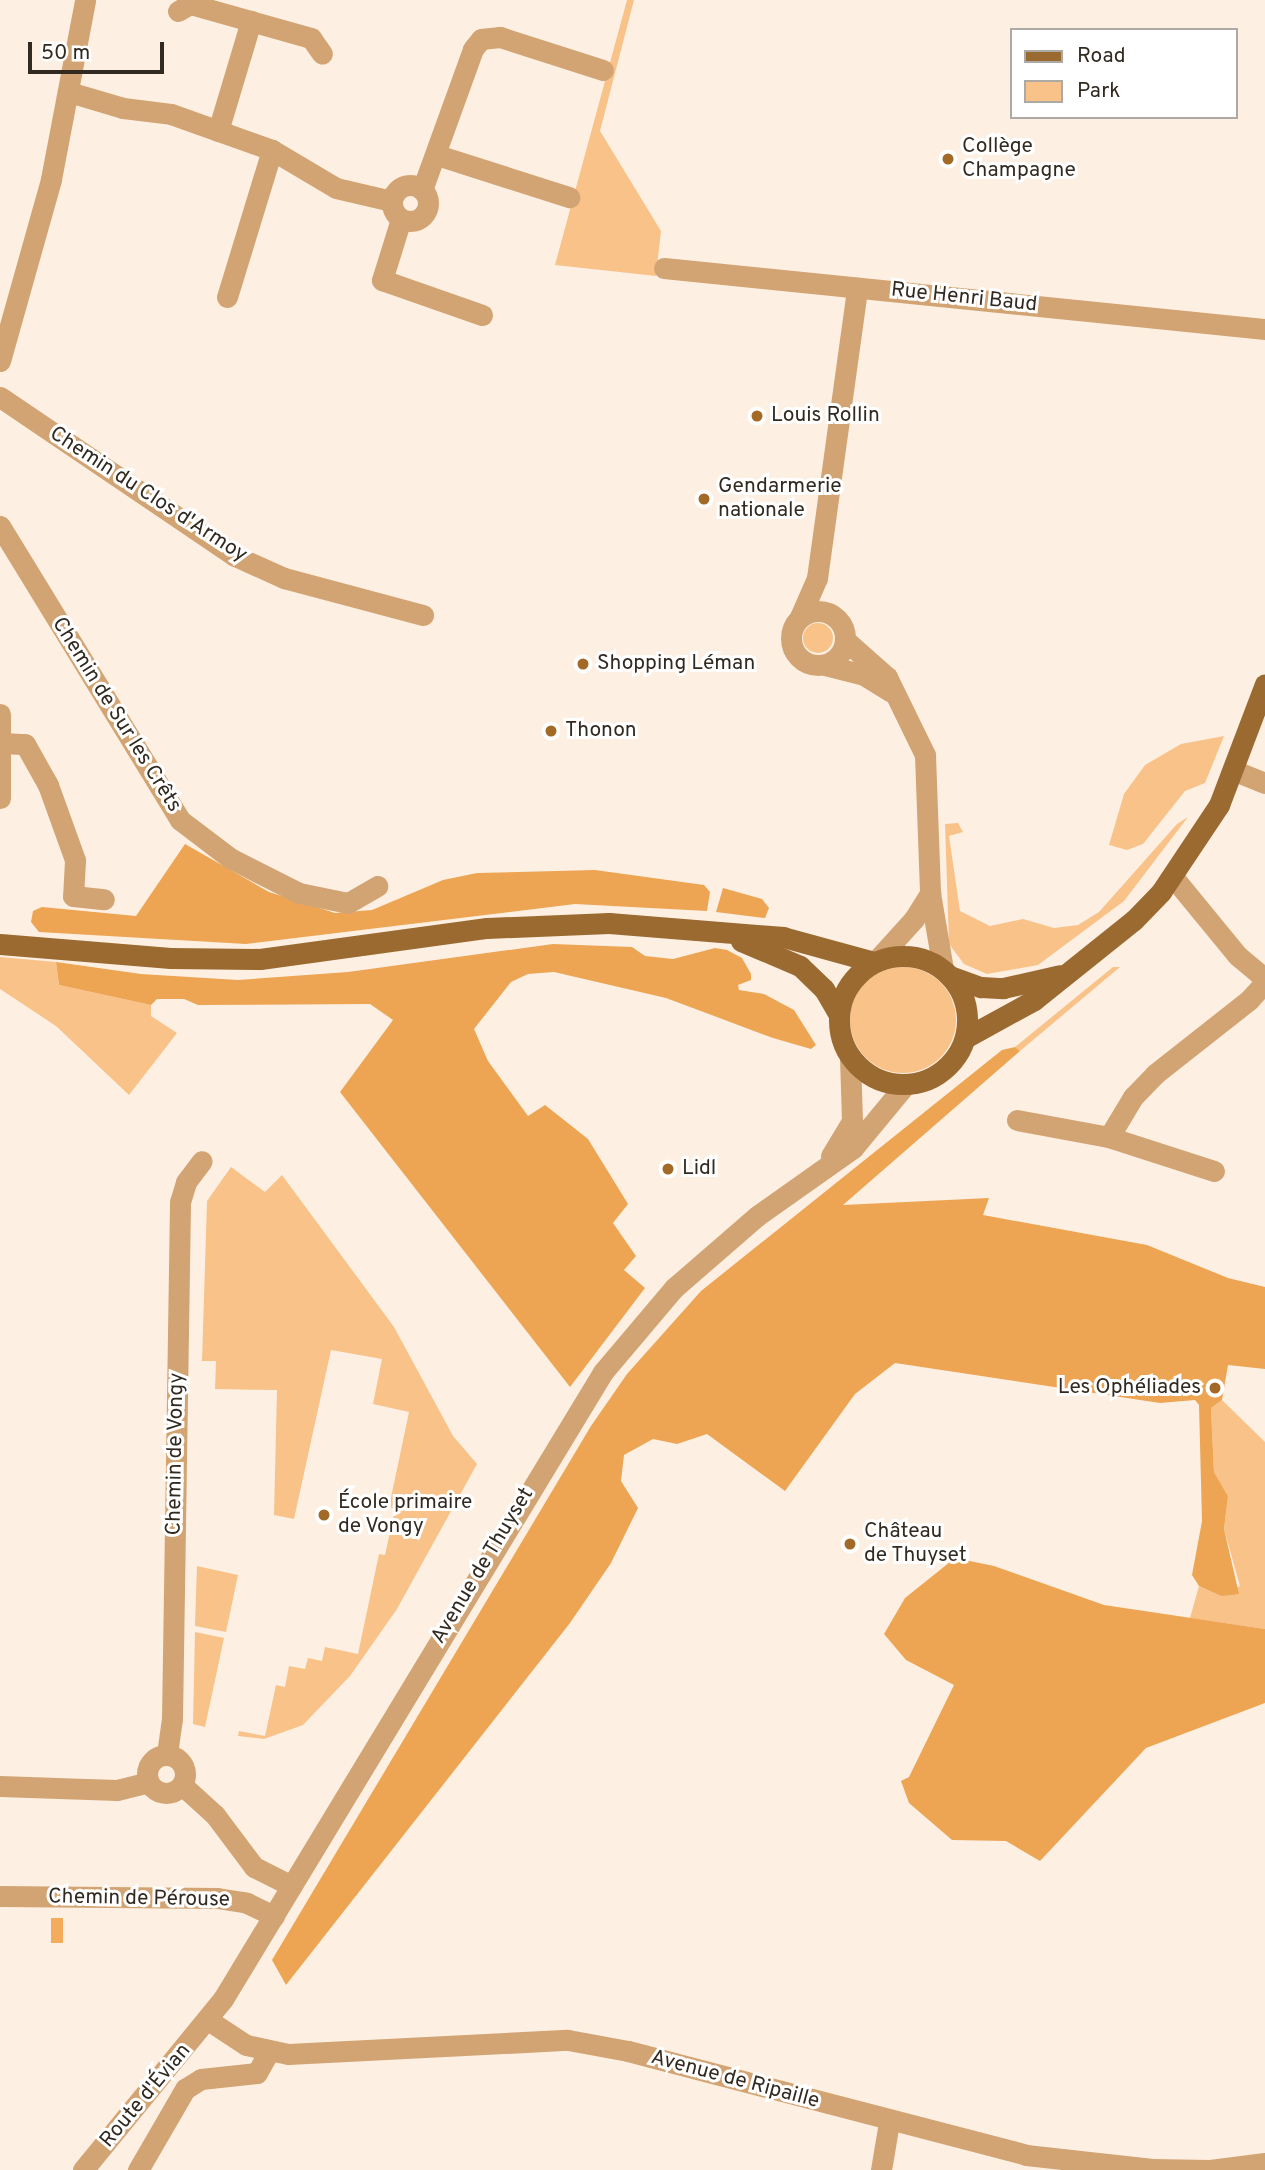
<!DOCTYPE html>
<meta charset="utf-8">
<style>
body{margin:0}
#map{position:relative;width:1265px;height:2170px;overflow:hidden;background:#fdf0e3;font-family:Overpass,sans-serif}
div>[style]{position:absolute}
.green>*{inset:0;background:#f8c289}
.round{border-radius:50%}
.forest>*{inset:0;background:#eda554}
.water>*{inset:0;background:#f4ab5b;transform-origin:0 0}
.minor>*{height:21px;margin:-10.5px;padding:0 10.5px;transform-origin:10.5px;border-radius:10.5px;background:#d3a473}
.minor>.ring{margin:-10.5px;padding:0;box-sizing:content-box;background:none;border:21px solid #d3a473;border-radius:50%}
.major>*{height:21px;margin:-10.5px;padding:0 10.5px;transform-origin:10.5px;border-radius:10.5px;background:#9b6a31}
.major>.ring{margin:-10.5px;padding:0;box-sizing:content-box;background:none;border:21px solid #9b6a31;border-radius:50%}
.dots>*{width:19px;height:19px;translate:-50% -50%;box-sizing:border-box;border:4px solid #fff;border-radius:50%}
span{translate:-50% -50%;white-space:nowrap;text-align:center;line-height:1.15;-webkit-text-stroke:6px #fff;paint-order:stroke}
.poi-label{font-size:21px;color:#322a21}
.left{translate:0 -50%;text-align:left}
.right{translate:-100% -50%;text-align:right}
.street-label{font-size:21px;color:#322a21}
.legend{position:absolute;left:1010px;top:28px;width:228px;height:91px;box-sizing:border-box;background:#fff;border:2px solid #adaaa6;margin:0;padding:9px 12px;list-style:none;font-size:21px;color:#322a21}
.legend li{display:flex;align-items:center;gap:14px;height:35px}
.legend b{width:35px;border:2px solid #adaaa6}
.scale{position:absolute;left:28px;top:42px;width:136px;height:32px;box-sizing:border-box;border:4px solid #322a21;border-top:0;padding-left:9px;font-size:21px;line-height:24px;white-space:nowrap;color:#322a21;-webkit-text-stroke:5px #fff;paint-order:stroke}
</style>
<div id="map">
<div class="green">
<div style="clip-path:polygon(627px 0,634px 0,600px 131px,661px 231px,656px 276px,555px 265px)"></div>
<div class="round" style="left:803px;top:623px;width:30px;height:30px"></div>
<div style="clip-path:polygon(1224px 736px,1205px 783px,1185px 791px,1143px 844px,1127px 850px,1109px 845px,1124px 794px,1145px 765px,1181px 744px)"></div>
<div style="clip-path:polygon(1188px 817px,1124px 901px,1038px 965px,987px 974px,964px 964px,949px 944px,945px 824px,958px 823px,963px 832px,949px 836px,960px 911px,990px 926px,1023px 919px,1054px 928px,1078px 925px,1099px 912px,1177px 824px)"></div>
<div style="clip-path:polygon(0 957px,56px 962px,59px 985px,151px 1005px,151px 1016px,177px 1033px,129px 1095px,56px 1026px,0 989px)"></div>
<div class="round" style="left:850px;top:967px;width:106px;height:106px"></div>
<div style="clip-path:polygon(1113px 967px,1120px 967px,1020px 1051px,1015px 1047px)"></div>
<div style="clip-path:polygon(231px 1167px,265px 1192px,282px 1175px,394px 1327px,453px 1436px,477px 1464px,397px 1609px,350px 1676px,303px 1725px,264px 1739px,238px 1736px,239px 1731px,265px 1736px,276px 1685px,285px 1687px,289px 1666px,305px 1669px,308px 1658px,322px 1661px,325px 1647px,358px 1654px,379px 1554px,385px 1555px,395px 1509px,389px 1507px,409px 1412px,373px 1404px,382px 1359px,331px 1350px,294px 1519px,274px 1515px,277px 1390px,215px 1389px,216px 1361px,202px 1361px,207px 1201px)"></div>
<div style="clip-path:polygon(1222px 1400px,1265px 1442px,1265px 1629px,1190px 1618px,1199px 1586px,1221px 1596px,1240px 1586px,1224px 1529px,1228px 1496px,1214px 1472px,1211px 1408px)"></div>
<div style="clip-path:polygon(197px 1566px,238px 1575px,226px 1632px,195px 1626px)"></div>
<div style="clip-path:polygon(195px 1632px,224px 1638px,205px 1727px,193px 1724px)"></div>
</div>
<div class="forest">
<div style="clip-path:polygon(185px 844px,269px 892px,335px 913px,372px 910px,443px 880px,477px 873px,595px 870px,704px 885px,710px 892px,707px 911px,575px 904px,246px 944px,39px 932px,31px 922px,33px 911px,42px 907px,136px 916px)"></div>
<div style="clip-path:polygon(723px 888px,762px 899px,769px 908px,765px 918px,716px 912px)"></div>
<div style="clip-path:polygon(553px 944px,632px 947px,645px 956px,673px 959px,715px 948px,727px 950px,742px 958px,751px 974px,751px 980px,738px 985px,739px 990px,764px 994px,794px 1010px,816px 1045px,811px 1049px,773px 1038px,666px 998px,554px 972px,528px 974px,511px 982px,474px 1029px,488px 1061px,528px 1116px,545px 1105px,588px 1139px,628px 1204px,613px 1223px,636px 1256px,624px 1270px,645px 1288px,570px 1387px,340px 1092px,393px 1020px,370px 1004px,198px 1005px,184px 999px,157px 999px,151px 1005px,59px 985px,56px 962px,141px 974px,238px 980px,348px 972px)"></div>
<div style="clip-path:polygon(1015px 1047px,1020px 1051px,843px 1205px,989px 1198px,983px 1215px,1147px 1245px,1228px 1278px,1265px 1287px,1265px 1369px,1228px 1365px,1222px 1400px,1211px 1408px,1214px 1472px,1228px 1496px,1224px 1529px,1239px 1594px,1221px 1596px,1199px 1586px,1192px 1575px,1202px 1521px,1199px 1405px,1195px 1400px,1160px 1403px,895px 1363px,855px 1394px,785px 1491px,707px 1434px,677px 1444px,653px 1439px,624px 1455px,621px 1481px,638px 1508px,611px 1563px,570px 1623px,286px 1985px,272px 1960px,591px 1426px,627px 1374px,701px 1291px,1002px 1050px)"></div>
<div style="clip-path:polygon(955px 1558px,994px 1566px,1104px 1605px,1265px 1629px,1265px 1703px,1146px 1748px,1040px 1861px,1006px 1841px,952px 1840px,909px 1803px,901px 1781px,909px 1777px,954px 1685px,906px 1660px,884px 1634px,905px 1598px)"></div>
</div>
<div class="water">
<div style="left:51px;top:1918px;width:12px;height:25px"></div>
</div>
<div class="minor">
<div style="left:178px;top:11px;width:14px;rotate:-30deg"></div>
<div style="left:190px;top:4px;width:126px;rotate:15.7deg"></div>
<div style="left:311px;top:38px;width:19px;rotate:55deg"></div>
<div style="left:69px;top:92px;width:56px;rotate:16.5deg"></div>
<div style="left:123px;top:108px;width:48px;rotate:7.1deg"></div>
<div style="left:171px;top:114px;width:107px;rotate:19.6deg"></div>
<div style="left:272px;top:150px;width:74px;rotate:30.7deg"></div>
<div style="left:336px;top:188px;width:57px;rotate:13.1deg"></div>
<div style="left:218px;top:131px;width:115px;rotate:-73.3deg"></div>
<div style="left:437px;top:155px;width:139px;rotate:17.7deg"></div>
<div class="ring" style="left:392px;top:185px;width:15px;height:15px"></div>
<div style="left:422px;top:190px;width:150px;rotate:-70.1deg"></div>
<div style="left:473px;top:49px;width:13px;rotate:-51deg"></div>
<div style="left:481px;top:39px;width:19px;rotate:-6deg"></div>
<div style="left:500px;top:37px;width:108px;rotate:17.8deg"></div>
<div style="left:401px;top:219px;width:64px;rotate:107.3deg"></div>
<div style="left:382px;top:280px;width:106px;rotate:19.3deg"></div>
<div style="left:664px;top:268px;width:604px;rotate:5.8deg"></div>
<div style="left:227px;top:297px;width:154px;rotate:-73deg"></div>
<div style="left:0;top:361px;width:189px;rotate:-74.3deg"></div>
<div style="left:51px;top:179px;width:182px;rotate:-79.2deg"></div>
<div style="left:0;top:397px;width:284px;rotate:34.1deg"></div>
<div style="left:235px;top:556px;width:54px;rotate:24.2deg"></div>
<div style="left:284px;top:578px;width:144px;rotate:14.9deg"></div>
<div style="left:0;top:526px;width:345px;rotate:58.5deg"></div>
<div style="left:180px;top:820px;width:63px;rotate:37.2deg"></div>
<div style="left:230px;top:858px;width:77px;rotate:26.9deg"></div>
<div style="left:299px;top:893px;width:50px;rotate:11.5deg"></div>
<div style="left:348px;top:903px;width:34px;rotate:-30deg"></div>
<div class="ring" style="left:791px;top:611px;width:33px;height:33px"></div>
<div style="left:800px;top:617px;width:43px;rotate:-66.4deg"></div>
<div style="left:817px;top:578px;width:293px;rotate:-82.1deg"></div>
<div style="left:845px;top:640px;width:56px;rotate:41.4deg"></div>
<div style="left:887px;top:677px;width:87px;rotate:64deg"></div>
<div style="left:925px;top:755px;width:138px;rotate:87.9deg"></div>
<div style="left:930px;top:893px;width:77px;rotate:80.3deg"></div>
<div style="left:825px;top:665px;width:40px;rotate:14.4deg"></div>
<div style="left:864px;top:675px;width:31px;rotate:32deg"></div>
<div style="left:0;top:714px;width:84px;rotate:90deg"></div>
<div style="left:3px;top:743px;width:22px;rotate:3deg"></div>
<div style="left:25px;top:744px;width:47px;rotate:60.7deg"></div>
<div style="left:48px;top:785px;width:80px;rotate:70.2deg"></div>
<div style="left:75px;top:860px;width:36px;rotate:93deg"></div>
<div style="left:73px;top:896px;width:31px;rotate:6deg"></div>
<div style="left:1235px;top:771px;width:32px;rotate:22deg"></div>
<div style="left:1173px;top:877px;width:102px;rotate:50.6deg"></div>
<div style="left:1238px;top:956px;width:35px;rotate:40deg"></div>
<div style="left:876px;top:961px;width:57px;rotate:-47.9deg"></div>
<div style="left:914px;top:919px;width:31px;rotate:-58deg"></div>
<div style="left:1017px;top:1120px;width:94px;rotate:10.5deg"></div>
<div style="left:831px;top:1156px;width:41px;rotate:-59deg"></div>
<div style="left:852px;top:1121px;width:65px;rotate:-91.8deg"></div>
<div style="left:1214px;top:1171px;width:110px;rotate:-162.1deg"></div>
<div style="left:1109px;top:1137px;width:47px;rotate:-59deg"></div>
<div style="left:1133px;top:1097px;width:32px;rotate:-46deg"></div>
<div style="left:1155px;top:1074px;width:120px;rotate:-38.2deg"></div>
<div style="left:1249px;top:1000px;width:24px;rotate:-48deg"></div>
<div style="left:167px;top:1754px;width:35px;rotate:-82deg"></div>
<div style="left:172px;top:1719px;width:517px;rotate:-89.11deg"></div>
<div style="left:180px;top:1202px;width:21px;rotate:-73deg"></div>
<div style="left:186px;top:1182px;width:26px;rotate:-53deg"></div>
<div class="ring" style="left:147px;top:1755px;width:17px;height:17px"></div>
<div style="left:182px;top:1785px;width:45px;rotate:42.3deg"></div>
<div style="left:215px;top:1815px;width:65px;rotate:53.1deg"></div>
<div style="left:254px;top:1867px;width:42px;rotate:26.6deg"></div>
<div style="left:0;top:1786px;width:117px;rotate:2deg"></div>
<div style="left:117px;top:1790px;width:32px;rotate:-14deg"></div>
<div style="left:0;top:1896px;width:217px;rotate:0.5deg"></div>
<div style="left:217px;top:1898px;width:30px;rotate:9deg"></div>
<div style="left:247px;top:1903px;width:30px;rotate:26deg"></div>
<div style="left:208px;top:2020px;width:45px;rotate:33.3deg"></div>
<div style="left:246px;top:2045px;width:43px;rotate:12.1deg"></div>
<div style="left:288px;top:2054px;width:280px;rotate:-2.9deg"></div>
<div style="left:568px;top:2040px;width:61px;rotate:10.4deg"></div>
<div style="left:628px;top:2051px;width:411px;rotate:14.6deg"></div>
<div style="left:1026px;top:2155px;width:127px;rotate:6.3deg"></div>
<div style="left:1152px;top:2169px;width:58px;rotate:1deg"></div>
<div style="left:1210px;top:2170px;width:55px;rotate:-7.3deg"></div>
<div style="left:83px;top:2170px;width:221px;rotate:-50.7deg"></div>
<div style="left:223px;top:1999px;width:733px;rotate:-58.78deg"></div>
<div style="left:603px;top:1372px;width:110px;rotate:-49.8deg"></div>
<div style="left:674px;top:1288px;width:110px;rotate:-40.9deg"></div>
<div style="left:757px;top:1216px;width:118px;rotate:-35.3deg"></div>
<div style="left:853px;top:1148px;width:83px;rotate:-50.4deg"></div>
<div style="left:138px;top:2170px;width:94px;rotate:-59.9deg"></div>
<div style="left:185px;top:2089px;width:19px;rotate:-32deg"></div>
<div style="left:201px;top:2079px;width:56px;rotate:-6.1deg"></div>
<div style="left:257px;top:2073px;width:25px;rotate:-61deg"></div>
<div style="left:881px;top:2170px;width:49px;rotate:-80.5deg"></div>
</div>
<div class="major">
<div style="left:741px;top:941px;width:64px;rotate:23deg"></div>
<div style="left:800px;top:966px;width:33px;rotate:44deg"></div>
<div style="left:824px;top:989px;width:30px;rotate:60deg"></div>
<div style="left:0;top:944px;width:171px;rotate:4.7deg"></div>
<div style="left:170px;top:958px;width:90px;rotate:0.6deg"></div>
<div style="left:260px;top:959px;width:229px;rotate:-7.8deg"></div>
<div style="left:487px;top:928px;width:122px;rotate:-2.3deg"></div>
<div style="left:609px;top:923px;width:175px;rotate:4.6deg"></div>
<div style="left:783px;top:937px;width:94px;rotate:15.4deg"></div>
<div class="ring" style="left:839px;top:956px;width:107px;height:107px"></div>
<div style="left:950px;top:976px;width:33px;rotate:20deg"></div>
<div style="left:981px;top:987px;width:22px;rotate:3deg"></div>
<div style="left:1003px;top:988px;width:58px;rotate:-12.8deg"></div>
<div style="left:965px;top:1038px;width:79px;rotate:-28.8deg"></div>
<div style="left:1034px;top:1000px;width:128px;rotate:-38.7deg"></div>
<div style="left:1134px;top:920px;width:39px;rotate:-46deg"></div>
<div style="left:1161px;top:892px;width:105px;rotate:-56.3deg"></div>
<div style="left:1219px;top:805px;width:129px;rotate:-69.2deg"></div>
</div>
<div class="dots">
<div style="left:948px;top:159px;background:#a26a26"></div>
<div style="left:757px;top:416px;background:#a26a26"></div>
<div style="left:704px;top:499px;background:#a26a26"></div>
<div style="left:583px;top:664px;background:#a26a26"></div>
<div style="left:551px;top:731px;background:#a26a26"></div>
<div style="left:668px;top:1169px;background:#a26a26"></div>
<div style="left:1215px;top:1388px;background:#a26a26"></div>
<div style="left:324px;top:1515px;background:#a26a26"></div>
<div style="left:850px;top:1544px;background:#a26a26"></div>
</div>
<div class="poi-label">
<span class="left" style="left:962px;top:159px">Collège<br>Champagne</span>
<span class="left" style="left:771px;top:416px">Louis Rollin</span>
<span class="left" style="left:718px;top:499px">Gendarmerie<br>nationale</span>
<span class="left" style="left:597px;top:664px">Shopping Léman</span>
<span class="left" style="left:565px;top:731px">Thonon</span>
<span class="left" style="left:682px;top:1169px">Lidl</span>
<span class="right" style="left:1201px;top:1388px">Les Ophéliades</span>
<span class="left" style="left:338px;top:1515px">École primaire<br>de Vongy</span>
<span class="left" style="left:864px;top:1544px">Château<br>de Thuyset</span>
</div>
<div class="street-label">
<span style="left:964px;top:298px;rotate:6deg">Rue Henri Baud</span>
<span style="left:148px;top:495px;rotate:33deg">Chemin du Clos d'Armoy</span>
<span style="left:116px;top:715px;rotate:58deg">Chemin de Sur les Crêts</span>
<span style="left:176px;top:1454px;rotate:-89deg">Chemin de Vongy</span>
<span style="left:483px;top:1566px;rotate:-59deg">Avenue de Thuyset</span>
<span style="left:139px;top:1899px;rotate:1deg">Chemin de Pérouse</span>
<span style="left:735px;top:2080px;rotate:15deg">Avenue de Ripaille</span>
<span style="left:146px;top:2096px;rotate:-50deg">Route d'Évian</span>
</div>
<ul class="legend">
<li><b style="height:9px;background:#9b6a31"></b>Road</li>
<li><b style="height:19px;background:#f8c289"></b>Park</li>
</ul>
<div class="scale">50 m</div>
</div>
